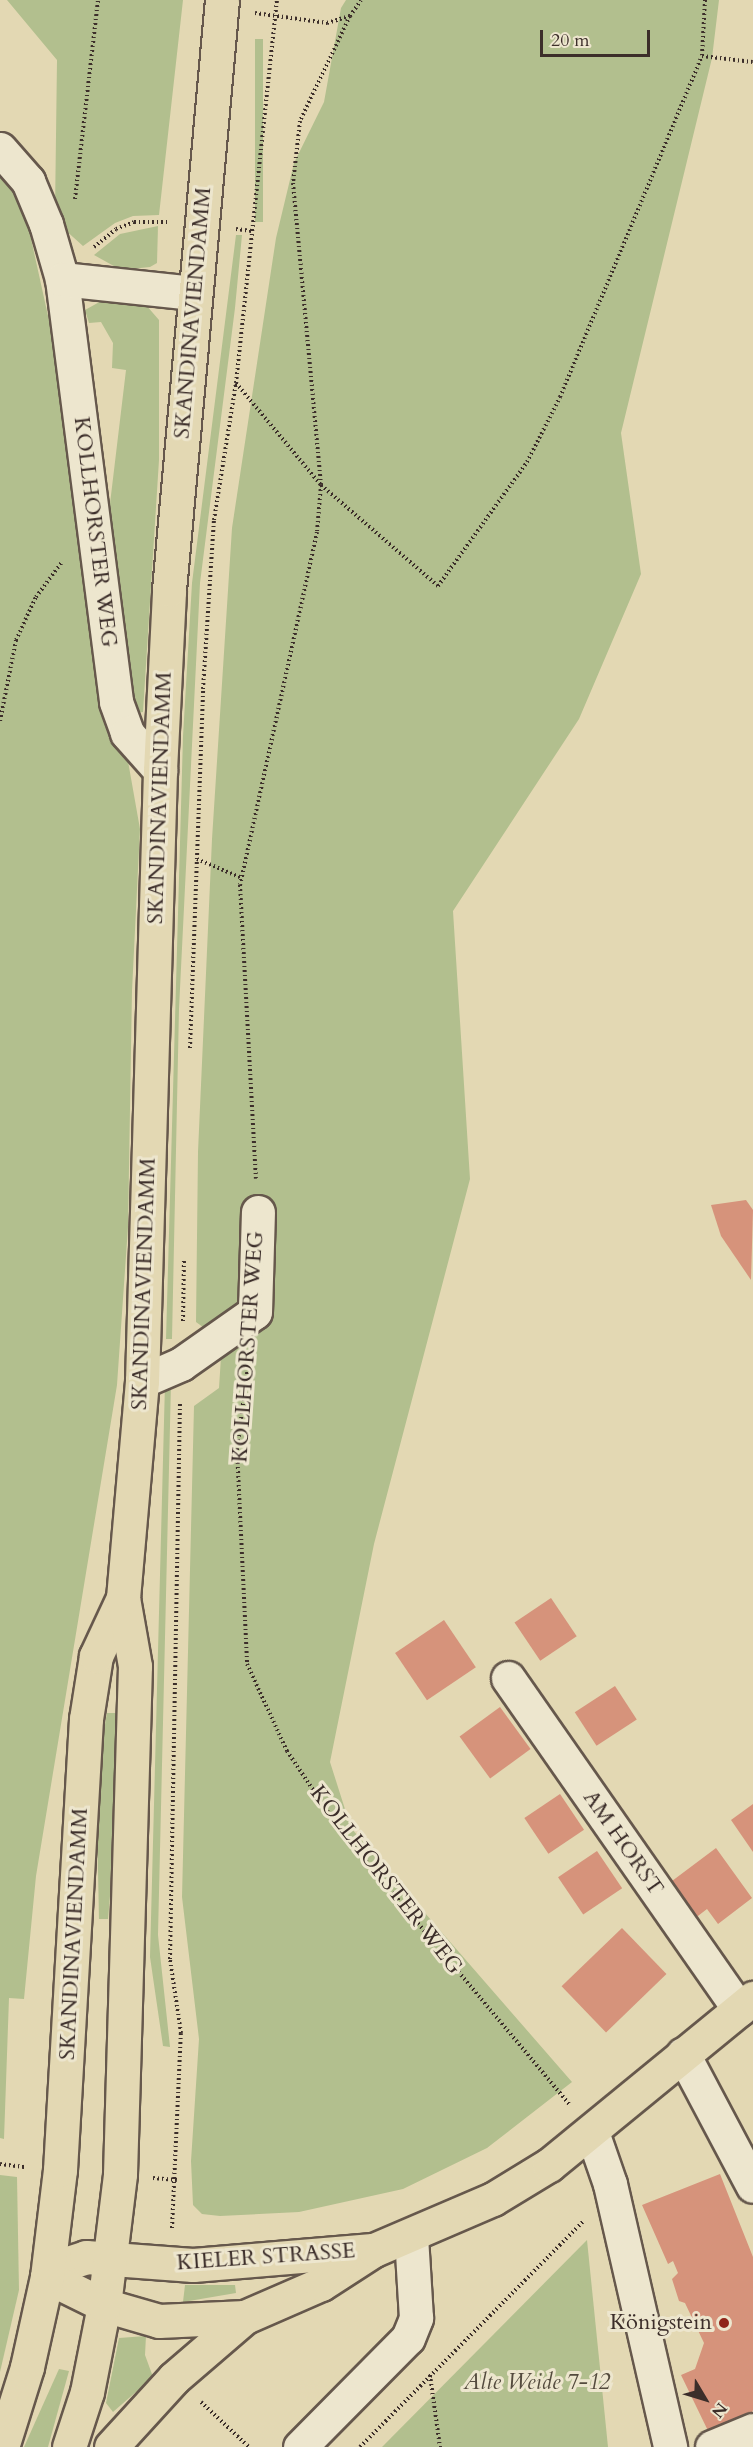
<!DOCTYPE html>
<meta charset="utf-8">
<style>
body{margin:0}
#map{position:relative;width:753px;height:2447px;overflow:hidden;background:#e3d8b3;font-family:Cardo,serif}
div>[style]{position:absolute}
.green>*{inset:0;background:#b2bf8e;transform-origin:0 0}
.building>*{inset:0;background:#d6937b;transform-origin:0 0}
.path>*{height:4px;margin-top:-2px;transform-origin:0;background:repeating-linear-gradient(90deg,#3c2e2a 0 1.5px,transparent 0 4.5px)}
.roads{filter:drop-shadow(2px 0 #66584c) drop-shadow(-2px 0 #66584c) drop-shadow(0 2px #66584c) drop-shadow(0 -2px #66584c)}
.minor>*{height:33px;margin:-16.5px;padding:0 16.5px;transform-origin:16.5px;border-radius:16.5px;background:#ede6ce}
.major>*{height:33px;margin:-16.5px;padding:0 16.5px;transform-origin:16.5px;border-radius:16.5px;background:#e3d8b3}
.dots>*{width:16px;height:16px;translate:-50% -50%;box-sizing:border-box;border:3px solid #ede6ce;border-radius:50%}
span{translate:-50% -50%;white-space:nowrap;text-align:center;line-height:1.15;-webkit-text-stroke:6px #ede6ce;paint-order:stroke}
.street-label{font-size:22px;color:#3c2e2a}
.poi-label{font-size:22px;color:#3c2e2a}
.right{translate:-100% -50%;text-align:right}
.park-label{font-size:22px;color:#544b3e;font-style:italic}
.north{position:absolute;left:675px;top:2369px;width:60px;height:60px;-webkit-text-stroke:4px #ede6ce;paint-order:stroke;rotate:128deg;font-size:16px;font-weight:700;line-height:24px;text-align:center;color:#3c2e2a}
.north::after{content:'';display:block;margin:auto;width:21px;height:27px;background:#3c2e2a;clip-path:polygon(50% 0,100% 100%,50% 72%,0 100%)}
.scale{position:absolute;left:540px;top:30px;width:110px;height:27px;box-sizing:border-box;border:3px solid #3c2e2a;border-top:0;padding-left:8px;font-size:18px;line-height:21px;white-space:nowrap;color:#3c2e2a;-webkit-text-stroke:4px #ede6ce;paint-order:stroke}
</style>
<div id="map">
<div class="green">
<div style="clip-path:polygon(7px 0,183px 0,159px 215px,133px 216px,115px 223px,83px 246px,63px 228px,55px 211px,57px 60px)"></div>
<div style="clip-path:polygon(346px 0,719px 0,712px 58px,621px 433px,641px 574px,579px 719px,453px 911px,470px 1179px,374px 1544px,330px 1762px,351px 1828px,572px 2082px,487px 2148px,403px 2189px,299px 2212px,220px 2216px,202px 2214px,193px 2205px,191px 2161px,199px 2039px,182px 1897px,194px 1406px,219px 1388px,222px 1341px,196px 1322px,198px 1152px,212px 839px,232px 528px,276px 238px,294px 163px,324px 102px,341px 8px)"></div>
<div style="left:255px;top:39px;width:8px;height:183px"></div>
<div style="clip-path:polygon(0 171px,11px 181px,26px 216px,54px 343px,140px 829px,132px 991px,128px 1227px,117px 1385px,36px 1876px,24px 1999px,9px 1998px,4px 2139px,0 2138px)"></div>
<div style="clip-path:polygon(158px 226px,157px 263px,150px 267px,121px 270px,94px 255px,120px 234px)"></div>
<div style="clip-path:polygon(236px 235px,242px 235px,235px 308px,200px 583px,179px 1009px,172px 1339px,166px 1339px,183px 736px,192px 583px)"></div>
<div style="clip-path:polygon(103px 300px,146px 305px,159px 320px,159px 460px,143px 712px,136px 713px,131px 705px,106px 537px,126px 370px,112px 368px,113px 343px,101px 322px,89px 323px,85px 310px)"></div>
<div style="clip-path:polygon(165px 1383px,171px 1383px,158px 1935px,170px 2047px,163px 2046px,150px 1957px)"></div>
<div style="clip-path:polygon(107px 1713px,116px 1713px,110px 1896px,108px 1919px,99px 1919px,96px 1774px)"></div>
<div style="clip-path:polygon(0 2175px,17px 2177px,19px 2290px,0 2372px)"></div>
<div style="clip-path:polygon(587px 2240px,608px 2447px,382px 2447px)"></div>
<div style="clip-path:polygon(185px 2285px,235px 2285px,236px 2293px,183px 2302px)"></div>
<div style="clip-path:polygon(146px 2336px,145px 2355px,153px 2377px,113px 2412px,106px 2403px,119px 2338px)"></div>
<div style="clip-path:polygon(59px 2369px,69px 2371px,48px 2447px,24px 2447px)"></div>
</div>
<div class="building">
<div style="clip-path:polygon(746px 1200px,753px 1210px,751px 1280px,721px 1236px,711px 1205px)"></div>
<div style="left:551px;top:1598px;width:46px;height:44px;rotate:56deg"></div>
<div style="left:444px;top:1620px;width:57px;height:59px;rotate:56deg"></div>
<div style="left:615px;top:1686px;width:40px;height:48px;rotate:57deg"></div>
<div style="left:500px;top:1707px;width:52px;height:50px;rotate:54deg"></div>
<div style="left:560px;top:1794px;width:43px;height:43px;rotate:56deg"></div>
<div style="clip-path:polygon(753px 1804px,753px 1852px,731px 1820px)"></div>
<div style="clip-path:polygon(716px 1848px,752px 1898px,718px 1924px,707px 1909px,694px 1919px,668px 1884px)"></div>
<div style="left:597px;top:1851px;width:45px;height:47px;rotate:56deg"></div>
<div style="left:622px;top:1928px;width:64px;height:84px;rotate:46deg"></div>
<div style="clip-path:polygon(720px 2174px,753px 2257px,753px 2410px,749px 2420px,711px 2437px,681px 2375px,695px 2369px,704px 2343px,685px 2303px,679px 2301px,672px 2279px,678px 2273px,673px 2261px,668px 2264px,642px 2205px)"></div>
</div>
<div class="path">
<div style="left:705px;top:0;width:56px;rotate:93.1deg"></div>
<div style="left:702px;top:56px;width:51px;rotate:6.7deg"></div>
<div style="left:255px;top:13px;width:73px;rotate:7.9deg"></div>
<div style="left:327px;top:23px;width:24px;rotate:-17deg"></div>
<div style="left:350px;top:16px;width:19px;rotate:-55deg"></div>
<div style="left:350px;top:16px;width:116px;rotate:115.5deg"></div>
<div style="left:300px;top:121px;width:62px;rotate:96.4deg"></div>
<div style="left:293px;top:183px;width:303px;rotate:84.7deg"></div>
<div style="left:321px;top:485px;width:155px;rotate:40.8deg"></div>
<div style="left:438px;top:586px;width:153px;rotate:-54.3deg"></div>
<div style="left:527px;top:462px;width:73px;rotate:-63.1deg"></div>
<div style="left:560px;top:397px;width:369px;rotate:-67.4deg"></div>
<div style="left:75px;top:199px;width:200px;rotate:-83.4deg"></div>
<div style="left:236px;top:229px;width:16px;rotate:7deg"></div>
<div style="left:94px;top:247px;width:28px;rotate:-39deg"></div>
<div style="left:116px;top:229px;width:19px;rotate:-21deg"></div>
<div style="left:134px;top:222px;width:35px"></div>
<div style="left:236px;top:383px;width:133px;rotate:50.2deg"></div>
<div style="left:321px;top:485px;width:47px;rotate:94.9deg"></div>
<div style="left:317px;top:532px;width:361px;rotate:102.3deg"></div>
<div style="left:240px;top:885px;width:294px;rotate:86.9deg"></div>
<div style="left:0;top:721px;width:83px;rotate:-78.8deg"></div>
<div style="left:16px;top:640px;width:47px;rotate:-65.1deg"></div>
<div style="left:36px;top:597px;width:44px;rotate:-53.4deg"></div>
<div style="left:197px;top:859px;width:49px;rotate:22.9deg"></div>
<div style="left:190px;top:1048px;width:359px;rotate:-87.9deg"></div>
<div style="left:203px;top:689px;width:169px;rotate:-86.3deg"></div>
<div style="left:214px;top:520px;width:139px;rotate:-80.9deg"></div>
<div style="left:236px;top:383px;width:385px;rotate:-83.9deg"></div>
<div style="left:183px;top:1321px;width:62px;rotate:-89.1deg"></div>
<div style="left:249px;top:1359px;width:91px;rotate:97.6deg"></div>
<div style="left:237px;top:1449px;width:215px;rotate:87.3deg"></div>
<div style="left:247px;top:1664px;width:96px;rotate:65.3deg"></div>
<div style="left:287px;top:1751px;width:95px;rotate:56.1deg"></div>
<div style="left:340px;top:1830px;width:357px;rotate:50.1deg"></div>
<div style="left:0;top:2164px;width:26px;rotate:7deg"></div>
<div style="left:153px;top:2178px;width:24px;rotate:5deg"></div>
<div style="left:172px;top:2228px;width:195px;rotate:-87.4deg"></div>
<div style="left:181px;top:2033px;width:75px;rotate:-98.5deg"></div>
<div style="left:170px;top:1959px;width:556px;rotate:-88.97deg"></div>
<div style="left:430px;top:2375px;width:73px;rotate:82.1deg"></div>
<div style="left:201px;top:2402px;width:66px;rotate:43.2deg"></div>
<div style="left:360px;top:2447px;width:317px;rotate:-45.3deg"></div>
</div>
<div class="roads">
<div class="minor">
<div style="left:0;top:149px;width:43px;rotate:48.8deg"></div>
<div style="left:28px;top:181px;width:47px;rotate:67.3deg"></div>
<div style="left:46px;top:224px;width:57px;rotate:73.8deg"></div>
<div style="left:62px;top:279px;width:426px;rotate:82.7deg"></div>
<div style="left:116px;top:702px;width:33px;rotate:70deg"></div>
<div style="left:127px;top:733px;width:50px;rotate:48.3deg"></div>
<div style="left:62px;top:279px;width:132px;rotate:6.1deg"></div>
<div style="left:142px;top:1381px;width:43px;rotate:-23.6deg"></div>
<div style="left:181px;top:1364px;width:90px;rotate:-35.1deg"></div>
<div style="left:255px;top:1312px;width:100px;rotate:-88.3deg"></div>
<div style="left:508px;top:1678px;width:404px;rotate:55.1deg"></div>
<div style="left:683px;top:2054px;width:149px;rotate:62.1deg"></div>
<div style="left:592px;top:2132px;width:55px;rotate:70.9deg"></div>
<div style="left:610px;top:2184px;width:270px;rotate:77.1deg"></div>
<div style="left:300px;top:2447px;width:153px;rotate:-45.3deg"></div>
<div style="left:408px;top:2338px;width:22px;rotate:-68deg"></div>
<div style="left:416px;top:2318px;width:82px;rotate:-93.5deg"></div>
<div style="left:712px;top:2447px;width:44px;rotate:-22.5deg"></div>
</div>
<div class="major">
<div style="left:47px;top:2277px;width:22px;rotate:-36deg"></div>
<div style="left:65px;top:2264px;width:22px;rotate:-18deg"></div>
<div style="left:86px;top:2257px;width:107px;rotate:4.3deg"></div>
<div style="left:193px;top:2265px;width:180px;rotate:-4.8deg"></div>
<div style="left:47px;top:2277px;width:64px;rotate:26.2deg"></div>
<div style="left:104px;top:2305px;width:57px;rotate:16.2deg"></div>
<div style="left:159px;top:2321px;width:86px;rotate:-2.7deg"></div>
<div style="left:2px;top:2447px;width:84px;rotate:-72.6deg"></div>
<div style="left:27px;top:2367px;width:92px;rotate:-77.5deg"></div>
<div style="left:47px;top:2277px;width:108px;rotate:-83.1deg"></div>
<div style="left:60px;top:2170px;width:452px;rotate:-86.7deg"></div>
<div style="left:86px;top:1719px;width:64px;rotate:-81deg"></div>
<div style="left:96px;top:1656px;width:64px;rotate:-65deg"></div>
<div style="left:69px;top:2447px;width:58px;rotate:-71.9deg"></div>
<div style="left:87px;top:2392px;width:89px;rotate:-78.9deg"></div>
<div style="left:104px;top:2305px;width:132px;rotate:-83deg"></div>
<div style="left:120px;top:2174px;width:508px;rotate:-88.31deg"></div>
<div style="left:135px;top:1666px;width:69px;rotate:-100deg"></div>
<div style="left:123px;top:1598px;width:218px;rotate:-85deg"></div>
<div style="left:142px;top:1381px;width:611px;rotate:-88.31deg"></div>
<div style="left:160px;top:770px;width:180px;rotate:-87.1deg"></div>
<div style="left:169px;top:590px;width:592px;rotate:-84.87deg"></div>
<div style="left:111px;top:2447px;width:93px;rotate:-47.6deg"></div>
<div style="left:174px;top:2378px;width:94px;rotate:-40.7deg"></div>
<div style="left:245px;top:2317px;width:83px;rotate:-23.5deg"></div>
<div style="left:321px;top:2284px;width:63px;rotate:-32.7deg"></div>
<div style="left:374px;top:2250px;width:129px;rotate:-23.2deg"></div>
<div style="left:493px;top:2199px;width:66px;rotate:-31.3deg"></div>
<div style="left:549px;top:2165px;width:264px;rotate:-39.3deg"></div>
</div>
</div>
<div class="dots">
<div style="left:724px;top:2323px;background:#8f2418"></div>
</div>
<div class="street-label">
<span style="left:193px;top:313px;rotate:-85deg">SKANDINAVIENDAMM</span>
<span style="left:95px;top:532px;rotate:83deg">KOLLHORSTER WEG</span>
<span style="left:160px;top:798px;rotate:-88deg">SKANDINAVIENDAMM</span>
<span style="left:144px;top:1284px;rotate:-88deg">SKANDINAVIENDAMM</span>
<span style="left:248px;top:1347px;rotate:-86deg">KOLLHORSTER WEG</span>
<span style="left:623px;top:1843px;rotate:55deg">AM HORST</span>
<span style="left:386px;top:1880px;rotate:52deg">KOLLHORSTER WEG</span>
<span style="left:74px;top:1934px;rotate:-87deg">SKANDINAVIENDAMM</span>
<span style="left:266px;top:2257px;rotate:-4deg">KIELER STRASSE</span>
</div>
<div class="poi-label">
<span class="right" style="left:712px;top:2323px">Königstein</span>
</div>
<div class="park-label">
<span style="left:537px;top:2383px">Alte Weide 7-12</span>
</div>
<div class="north">N</div>
<div class="scale">20 m</div>
</div>
